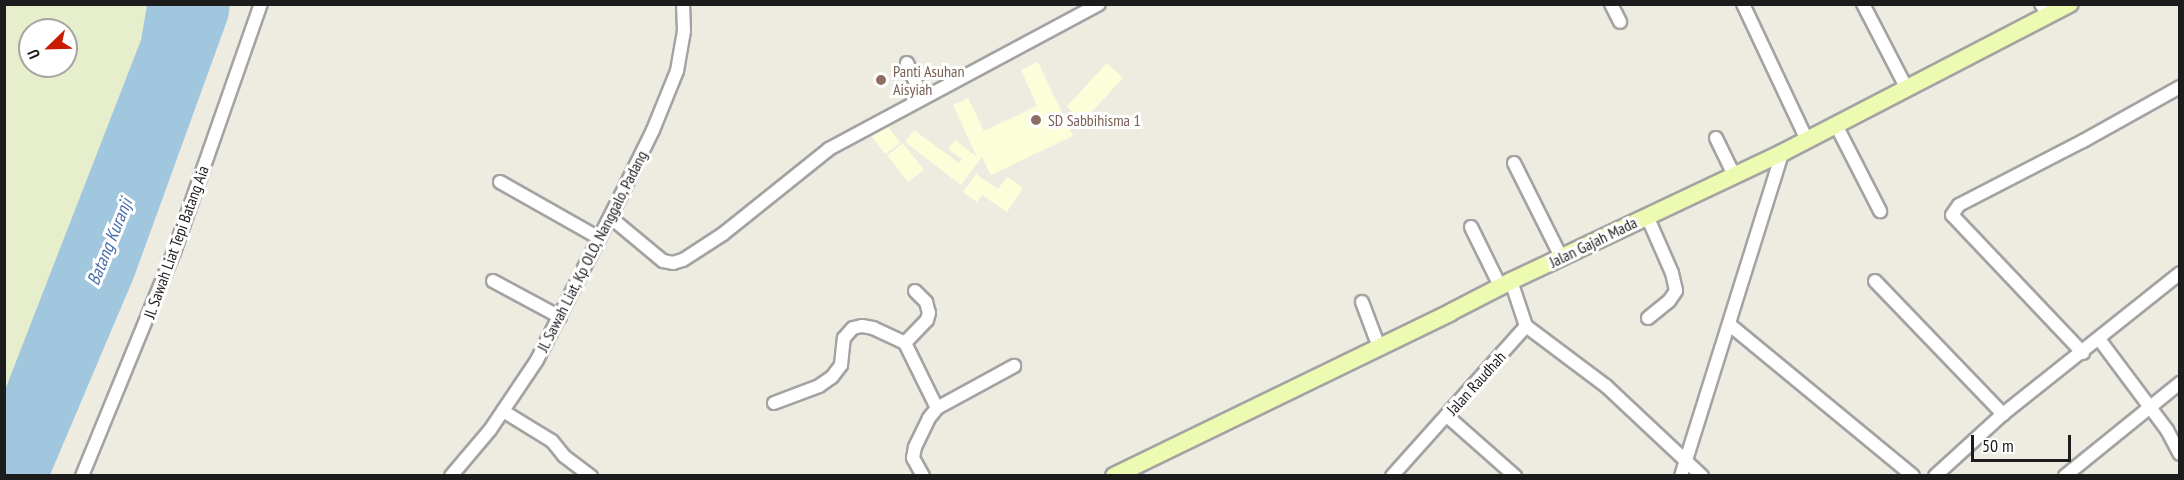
<!DOCTYPE html>
<style>
body{margin:0}
#map{position:relative;width:2184px;height:480px;overflow:hidden;background:#eeebe1;font-family:"PT Sans Narrow",sans-serif}
div>[style]{position:absolute}
.education>*{inset:0;background:#faffd9;transform-origin:0 0}
.farmland>*{inset:0;background:#e6eecb}
.water>*{inset:0;background:#a0c7dd}
.roads{filter:drop-shadow(2px 0 #a3a3a3) drop-shadow(-2px 0 #a3a3a3) drop-shadow(0 2px #a3a3a3) drop-shadow(0 -2px #a3a3a3)}
.minor>*{height:12px;margin:-6px;padding:0 6px;transform-origin:6px;border-radius:6px;background:#fff}
.secondary>*{height:16px;margin:-8px;padding:0 8px;transform-origin:8px;border-radius:8px;background:#edfbb2}
.dots>*{width:16px;height:16px;translate:-50% -50%;box-sizing:border-box;border:3px solid #fff;border-radius:50%}
span{translate:-50% -50%;white-space:nowrap;text-align:center;line-height:1.15;-webkit-text-stroke:6px #fff;paint-order:stroke}
.education-label{font-size:16px;color:#785e54}
.left{translate:0 -50%;text-align:left}
.street-label{font-size:16px;color:#1c1c1c}
.water-label{font-size:18px;color:#476cad;font-style:italic}
.frame{position:absolute;inset:0;border:6px solid #1c1c1c;pointer-events:none}
.north{position:absolute;left:18px;top:18px;width:60px;height:60px;box-sizing:border-box;background:#fff;border:2px solid #a4a4a4;border-radius:50%;rotate:247deg;font-size:16px;font-weight:700;line-height:24px;text-align:center;color:#1c1c1c}
.north::after{content:'';display:block;margin:auto;width:21px;height:27px;background:#c81b00;clip-path:polygon(50% 0,100% 100%,50% 72%,0 100%)}
.scale{position:absolute;left:1971px;top:435px;width:100px;height:27px;box-sizing:border-box;border:3px solid #1c1c1c;border-top:0;padding-left:8px;font-size:18px;line-height:21px;white-space:nowrap;color:#1c1c1c;-webkit-text-stroke:4px #fff;paint-order:stroke}
</style>
<div id="map">
<div class="education">
<div style="clip-path:polygon(1038px 62px,1073px 136px,991px 175px,982px 157px,961px 185px,905px 142px,914px 130px,959px 163px,962px 159px,948px 149px,955px 140px,977px 157px,953px 105px,968px 98px,984px 131px,1037px 106px,1021px 70px)"></div>
<div style="left:1107px;top:63px;width:22px;height:59px;rotate:43deg"></div>
<div style="left:885px;top:122px;width:26px;height:19px;rotate:54deg"></div>
<div style="left:903px;top:143px;width:34px;height:20px;rotate:52deg"></div>
<div style="clip-path:polygon(976px 174px,998px 189px,1007px 177px,1023px 188px,1007px 212px,982px 195px,977px 202px,963px 192px)"></div>
</div>
<div class="farmland">
<div style="clip-path:polygon(evenodd,5px 5px,147px 5px,141px 40px,5px 390px,5px 5px,30px 30px,66px 30px,66px 66px,30px 66px,30px 30px)"></div>
</div>
<div class="water">
<div style="clip-path:polygon(147px 5px,230px 5px,228px 18px,134px 277px,50px 475px,5px 475px,5px 390px,141px 40px)"></div>
</div>
<div class="roads">
<div class="minor">
<div style="left:1611px;top:4px;width:20px;rotate:63deg"></div>
<div style="left:1743px;top:4px;width:150px;rotate:64.8deg"></div>
<div style="left:1863px;top:4px;width:96px;rotate:62.6deg"></div>
<div style="left:2041px;top:4px;width:13px;rotate:58deg"></div>
<div style="left:907px;top:63px;width:37px;rotate:66deg"></div>
<div style="left:1836px;top:125px;width:97px;rotate:62.9deg"></div>
<div style="left:1716px;top:138px;width:41px;rotate:64.1deg"></div>
<div style="left:1514px;top:163px;width:105px;rotate:63.4deg"></div>
<div style="left:500px;top:182px;width:114px;rotate:29.5deg"></div>
<div style="left:1647px;top:216px;width:62px;rotate:66.3deg"></div>
<div style="left:1672px;top:273px;width:18px;rotate:77deg"></div>
<div style="left:1676px;top:291px;width:12px;rotate:125deg"></div>
<div style="left:1669px;top:301px;width:27px;rotate:141deg"></div>
<div style="left:610px;top:217px;width:69px;rotate:39.7deg"></div>
<div style="left:663px;top:261px;width:10px;rotate:11deg"></div>
<div style="left:673px;top:263px;width:10px;rotate:-17deg"></div>
<div style="left:683px;top:260px;width:48px;rotate:-33deg"></div>
<div style="left:723px;top:234px;width:136px;rotate:-38.7deg"></div>
<div style="left:829px;top:149px;width:306px;rotate:-28.2deg"></div>
<div style="left:1471px;top:227px;width:66px;rotate:63.8deg"></div>
<div style="left:493px;top:281px;width:76px;rotate:28.2deg"></div>
<div style="left:1875px;top:281px;width:185px;rotate:46.1deg"></div>
<div style="left:915px;top:291px;width:16px;rotate:45deg"></div>
<div style="left:926px;top:302px;width:11px;rotate:75deg"></div>
<div style="left:929px;top:313px;width:7px;rotate:106deg"></div>
<div style="left:927px;top:320px;width:32px;rotate:134deg"></div>
<div style="left:905px;top:343px;width:72px;rotate:63.8deg"></div>
<div style="left:1362px;top:302px;width:48px;rotate:69.3deg"></div>
<div style="left:1730px;top:325px;width:237px;rotate:39.5deg"></div>
<div style="left:1526px;top:326px;width:100px;rotate:36.9deg"></div>
<div style="left:1606px;top:386px;width:132px;rotate:43.2deg"></div>
<div style="left:2099px;top:339px;width:114px;rotate:53.2deg"></div>
<div style="left:2167px;top:430px;width:27px;rotate:62deg"></div>
<div style="left:2083px;top:353px;width:190px;rotate:-133.5deg"></div>
<div style="left:1952px;top:215px;width:12px;rotate:-55deg"></div>
<div style="left:1959px;top:205px;width:140px;rotate:-27.3deg"></div>
<div style="left:2083px;top:141px;width:111px;rotate:-29.1deg"></div>
<div style="left:774px;top:403px;width:48px;rotate:-20.7deg"></div>
<div style="left:819px;top:386px;width:16px;rotate:-35deg"></div>
<div style="left:832px;top:377px;width:15px;rotate:-53deg"></div>
<div style="left:841px;top:365px;width:27px;rotate:-84deg"></div>
<div style="left:844px;top:338px;width:13px;rotate:-48deg"></div>
<div style="left:853px;top:328px;width:9px;rotate:-13deg"></div>
<div style="left:862px;top:326px;width:11px;rotate:10deg"></div>
<div style="left:873px;top:328px;width:35px;rotate:25deg"></div>
<div style="left:503px;top:411px;width:57px;rotate:31.5deg"></div>
<div style="left:552px;top:441px;width:19px;rotate:51deg"></div>
<div style="left:564px;top:456px;width:34px;rotate:37deg"></div>
<div style="left:1447px;top:416px;width:91px;rotate:41.4deg"></div>
<div style="left:82px;top:476px;width:242px;rotate:-67.7deg"></div>
<div style="left:174px;top:252px;width:263px;rotate:-70.7deg"></div>
<div style="left:451px;top:476px;width:60px;rotate:-49.7deg"></div>
<div style="left:490px;top:430px;width:84px;rotate:-56.1deg"></div>
<div style="left:537px;top:360px;width:194px;rotate:-63deg"></div>
<div style="left:625px;top:187px;width:64px;rotate:-63.8deg"></div>
<div style="left:653px;top:130px;width:64px;rotate:-67.9deg"></div>
<div style="left:677px;top:71px;width:41px;rotate:-80.1deg"></div>
<div style="left:684px;top:31px;width:27px;rotate:-92deg"></div>
<div style="left:923px;top:476px;width:21px;rotate:-119deg"></div>
<div style="left:913px;top:458px;width:11px;rotate:-80deg"></div>
<div style="left:915px;top:447px;width:32px;rotate:-64deg"></div>
<div style="left:929px;top:418px;width:13px;rotate:-51deg"></div>
<div style="left:937px;top:408px;width:88px;rotate:-28.6deg"></div>
<div style="left:1392px;top:476px;width:201px;rotate:-48.2deg"></div>
<div style="left:1526px;top:326px;width:47px;rotate:-108.4deg"></div>
<div style="left:1681px;top:476px;width:338px;rotate:-72.6deg"></div>
<div style="left:1935px;top:476px;width:92px;rotate:-42.4deg"></div>
<div style="left:2003px;top:414px;width:226px;rotate:-38.5deg"></div>
<div style="left:2065px;top:476px;width:148px;rotate:-39deg"></div>
</div>
<div class="secondary">
<div style="left:1114px;top:476px;width:375px;rotate:-25.9deg"></div>
<div style="left:1451px;top:312px;width:68px;rotate:-27.3deg"></div>
<div style="left:1511px;top:281px;width:300px;rotate:-25.3deg"></div>
<div style="left:1782px;top:153px;width:324px;rotate:-27.4deg"></div>
</div>
</div>
<div class="dots">
<div style="left:881px;top:80px;background:#8d6e63"></div>
<div style="left:1036px;top:120px;background:#8d6e63"></div>
</div>
<div class="education-label">
<span class="left" style="left:893px;top:80px">Panti Asuhan<br>Aisyiah</span>
<span class="left" style="left:1048px;top:120px">SD Sabbihisma 1</span>
</div>
<div class="street-label">
<span style="left:176px;top:242px;rotate:-70deg">Jl. Sawah Liat Tepi Batang Aia</span>
<span style="left:1593px;top:242px;rotate:-26deg">Jalan Gajah Mada</span>
<span style="left:592px;top:251px;rotate:-63deg">Jl. Sawah Liat, Kp OLO, Nanggalo, Padang</span>
<span style="left:1476px;top:383px;rotate:-48deg">Jalan Raudhah</span>
</div>
<div class="water-label">
<span style="left:110px;top:242px;rotate:-68deg">Batang Kuranji</span>
</div>
<div class="frame"></div>
<div class="north">U</div>
<div class="scale">50 m</div>
</div>
